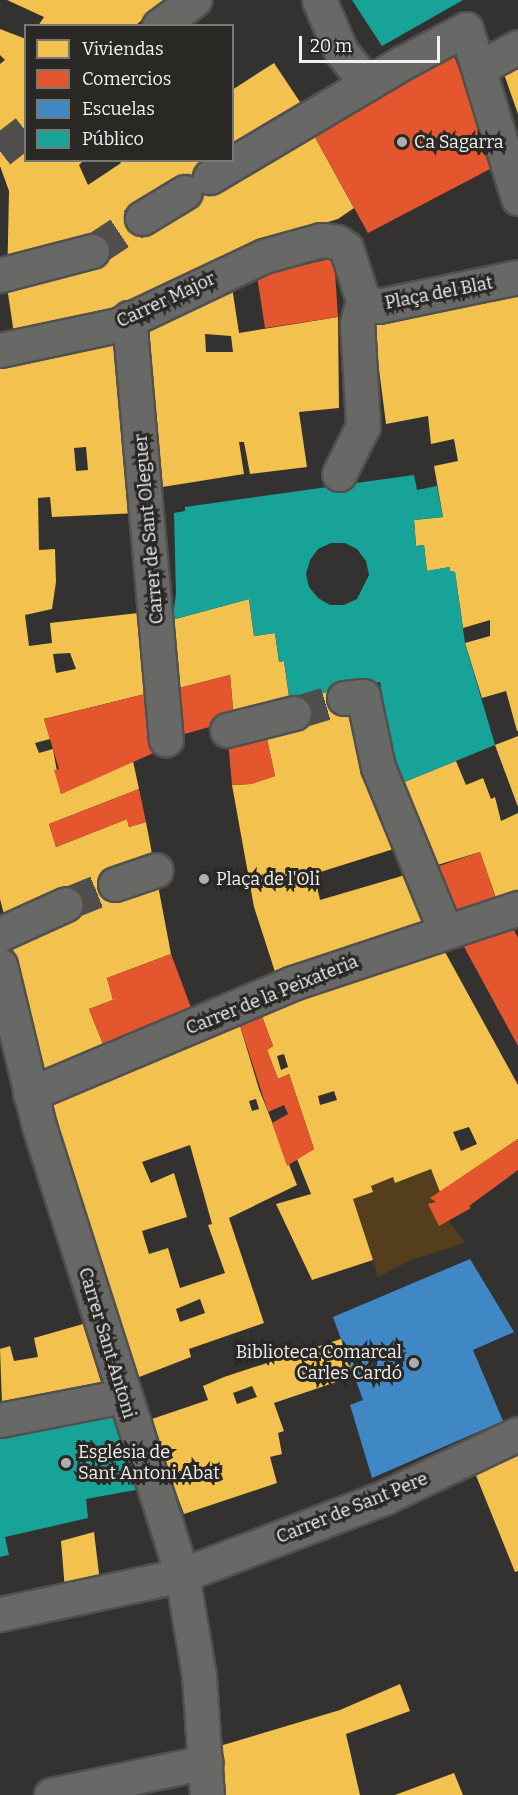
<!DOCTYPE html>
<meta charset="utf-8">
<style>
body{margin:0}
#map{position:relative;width:518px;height:1795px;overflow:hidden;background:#333230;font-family:Bitter,serif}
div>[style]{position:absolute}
.green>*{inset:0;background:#553e1d}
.homes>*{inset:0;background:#f2c14e}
.shops>*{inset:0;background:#e4572e;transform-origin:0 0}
.schools>*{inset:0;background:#3f88c5}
.public>*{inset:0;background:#17a398}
.minor-tunnel>*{height:33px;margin-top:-16.5px;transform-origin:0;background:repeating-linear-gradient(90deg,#504e4c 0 33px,transparent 0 49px)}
.roads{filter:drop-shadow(2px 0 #51504f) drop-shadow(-2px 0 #51504f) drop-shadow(0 2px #51504f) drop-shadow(0 -2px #51504f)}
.minor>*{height:33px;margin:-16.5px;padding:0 16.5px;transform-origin:16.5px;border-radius:16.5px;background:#686867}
.dots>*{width:16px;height:16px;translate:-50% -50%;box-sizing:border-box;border:3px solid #2a2825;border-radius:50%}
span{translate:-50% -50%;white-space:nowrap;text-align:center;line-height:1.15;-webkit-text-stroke:6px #2a2825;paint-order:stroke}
.poi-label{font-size:18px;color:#f1f0ee}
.left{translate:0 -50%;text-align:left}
.right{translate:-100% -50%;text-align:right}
.street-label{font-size:18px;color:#f1f0ee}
.legend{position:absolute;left:24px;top:24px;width:210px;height:138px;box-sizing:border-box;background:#2a2825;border:2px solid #7a7875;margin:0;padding:8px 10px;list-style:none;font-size:18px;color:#f1f0ee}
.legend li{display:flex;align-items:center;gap:12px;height:30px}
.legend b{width:30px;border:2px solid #7a7875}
.scale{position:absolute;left:299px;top:36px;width:141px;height:27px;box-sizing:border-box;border:3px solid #f1f0ee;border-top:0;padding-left:8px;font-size:18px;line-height:21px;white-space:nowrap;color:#f1f0ee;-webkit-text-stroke:4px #2a2825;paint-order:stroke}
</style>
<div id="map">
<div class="green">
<div style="clip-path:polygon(431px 1169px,440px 1192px,431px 1198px,436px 1202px,429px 1205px,439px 1226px,448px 1220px,465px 1243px,411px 1260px,378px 1277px,353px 1199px,373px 1192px,371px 1186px,393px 1177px,395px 1183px)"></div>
</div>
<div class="homes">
<div style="clip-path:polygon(7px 0,165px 0,135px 26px,38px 26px,44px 17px)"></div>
<div style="clip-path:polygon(0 29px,26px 39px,26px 160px,84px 160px,79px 165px,88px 185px,121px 163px,119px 160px,218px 160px,311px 130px,354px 208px,338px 219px,241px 248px,112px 311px,14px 334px,7px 287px,9px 191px,0 166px,0 64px,5px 60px,0 55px)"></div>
<div style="clip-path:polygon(274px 63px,304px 108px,232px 152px,232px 90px)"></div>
<div style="clip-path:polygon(518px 66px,518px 114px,504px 74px)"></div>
<div style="clip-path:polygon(evenodd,232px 287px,239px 333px,338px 317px,339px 408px,299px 412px,307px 467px,250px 474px,244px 442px,239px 442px,244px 474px,156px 488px,140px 327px,232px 287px,205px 334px,231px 336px,233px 352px,206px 352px,205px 334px)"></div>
<div style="clip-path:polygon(518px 296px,518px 731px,517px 731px,506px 691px,482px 698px,465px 643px,490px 636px,490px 620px,463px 628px,455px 572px,450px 571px,450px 567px,427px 571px,424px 545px,416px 546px,414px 520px,443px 517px,434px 466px,458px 461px,454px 439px,431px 444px,428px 416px,386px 424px,373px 322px)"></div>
<div style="clip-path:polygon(evenodd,122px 342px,138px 513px,52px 517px,50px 497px,38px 498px,39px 550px,55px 549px,56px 582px,52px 609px,25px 615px,29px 646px,52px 643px,50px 623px,147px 612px,153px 692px,44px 719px,50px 739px,35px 743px,39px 753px,53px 749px,61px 794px,133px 761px,139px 789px,49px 824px,56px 847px,127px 819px,129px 827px,146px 822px,171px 954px,107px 978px,113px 1000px,89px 1009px,107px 1054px,46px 1077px,0 899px,0 368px,122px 342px,86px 447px,88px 470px,76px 471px,74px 448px,86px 447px,122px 342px,70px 653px,76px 669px,56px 673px,53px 654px,70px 653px)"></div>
<div style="clip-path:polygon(249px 599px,254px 636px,275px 633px,279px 662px,284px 661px,290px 703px,234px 720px,230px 675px,171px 690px,168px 621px)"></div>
<div style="clip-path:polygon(341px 688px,359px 748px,400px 847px,314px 874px,320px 900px,412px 873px,429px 922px,377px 937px,277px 978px,254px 907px,232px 785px,251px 784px,275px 776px,265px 730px,292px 702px)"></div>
<div style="clip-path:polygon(518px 736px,518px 807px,495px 745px)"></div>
<div style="clip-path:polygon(456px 761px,466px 785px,483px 778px,491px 799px,495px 797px,501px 821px,518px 813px,518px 898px,498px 904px,480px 852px,431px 867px,397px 785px)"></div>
<div style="clip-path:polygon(evenodd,431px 947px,445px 952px,518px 1085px,518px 1139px,440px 1192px,431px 1169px,395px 1183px,393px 1177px,371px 1186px,373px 1192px,353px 1199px,373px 1260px,312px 1280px,276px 1204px,311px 1194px,297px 1159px,314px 1149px,289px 1074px,278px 1079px,267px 1050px,273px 1046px,260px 1011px,431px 947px,284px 1054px,288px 1067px,281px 1070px,277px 1056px,284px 1054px,431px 947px,334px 1091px,337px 1100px,320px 1105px,318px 1096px,334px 1091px,431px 947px,469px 1127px,477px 1144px,461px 1151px,453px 1132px,469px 1127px)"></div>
<div style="clip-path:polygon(evenodd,238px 1019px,259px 1089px,297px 1185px,229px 1218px,264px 1323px,189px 1349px,191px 1357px,134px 1379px,49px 1093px,238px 1019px,256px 1099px,259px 1109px,252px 1111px,249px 1101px,256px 1099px,238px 1019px,190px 1145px,212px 1224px,208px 1225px,225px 1273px,180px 1288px,168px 1248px,149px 1254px,142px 1231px,187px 1217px,174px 1173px,151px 1183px,142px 1162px,190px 1145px,238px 1019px,200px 1299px,205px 1313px,180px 1322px,176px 1309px,200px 1299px)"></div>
<div style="clip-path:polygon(83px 1324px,102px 1385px,2px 1404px,0 1349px,10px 1346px,14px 1361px,38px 1357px,34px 1338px)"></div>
<div style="clip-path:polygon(evenodd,341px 1339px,354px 1376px,274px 1403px,284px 1431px,278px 1433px,282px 1454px,270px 1457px,277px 1483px,184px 1514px,149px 1420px,208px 1400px,203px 1386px,224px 1377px,341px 1339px,252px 1386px,257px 1397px,237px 1404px,233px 1393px,252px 1386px)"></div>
<div style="clip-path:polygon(518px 1456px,518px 1571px,515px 1572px,475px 1473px)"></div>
<div style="clip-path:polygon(94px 1532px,100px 1582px,65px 1590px,61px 1541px)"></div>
<div style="clip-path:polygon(400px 1684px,410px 1711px,346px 1734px,360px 1795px,224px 1795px,223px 1745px,340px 1710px)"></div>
<div style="clip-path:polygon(454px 1773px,463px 1795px,395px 1795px)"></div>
</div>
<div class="shops">
<div style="clip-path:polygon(454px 56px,483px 133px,492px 168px,368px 233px,311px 130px)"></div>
<div style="clip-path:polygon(334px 258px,338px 317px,265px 328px,257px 276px)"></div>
<div style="clip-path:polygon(230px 675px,234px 720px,174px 737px,171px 690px)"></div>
<div style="clip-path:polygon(153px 692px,158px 751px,61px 794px,54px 770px,59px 769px,44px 719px)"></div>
<div style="clip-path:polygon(265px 730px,275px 776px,251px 784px,232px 785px,228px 740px)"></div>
<div style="clip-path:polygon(139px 789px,146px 822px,129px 827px,127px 819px,56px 847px,49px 824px)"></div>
<div style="left:480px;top:852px;width:55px;height:51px;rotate:71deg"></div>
<div style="clip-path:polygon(511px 924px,518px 938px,518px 1046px,462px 943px)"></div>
<div style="clip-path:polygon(171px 954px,193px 1013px,107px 1054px,89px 1009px,113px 1000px,107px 978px)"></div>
<div style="clip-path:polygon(260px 1011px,273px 1046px,267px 1050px,278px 1079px,289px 1074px,314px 1149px,287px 1166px,272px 1123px,288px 1114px,284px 1105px,268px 1112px,238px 1019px)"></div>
<div style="clip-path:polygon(518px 1139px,518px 1170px,469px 1206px,471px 1208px,439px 1226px,428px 1204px,436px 1202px,430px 1198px)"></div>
</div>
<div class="schools">
<div style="clip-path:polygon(470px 1259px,514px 1332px,473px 1350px,503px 1421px,372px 1478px,350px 1405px,363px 1400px,333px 1317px)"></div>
</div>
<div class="public">
<div style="clip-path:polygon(352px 0,463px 0,382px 46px)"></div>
<div style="clip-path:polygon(evenodd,414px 475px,417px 490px,437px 486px,443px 517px,414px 520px,416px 546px,424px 545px,427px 571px,450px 567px,450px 571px,455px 572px,465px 643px,495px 745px,397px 785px,380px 682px,341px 688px,290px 703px,284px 661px,279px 662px,275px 633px,254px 636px,249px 599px,164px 622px,165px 616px,173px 616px,176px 594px,174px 513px,185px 511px,185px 507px,414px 475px,331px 543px,345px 543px,357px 549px,366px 561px,369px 575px,357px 599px,344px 605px,330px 605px,318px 598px,309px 587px,306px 574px,310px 560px,318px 549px,331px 543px)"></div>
<div style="clip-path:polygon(114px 1414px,141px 1489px,86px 1499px,88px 1518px,5px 1537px,9px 1555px,0 1557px,0 1436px)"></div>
</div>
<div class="minor-tunnel">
<div style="left:0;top:151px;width:33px;rotate:-38deg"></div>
<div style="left:92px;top:251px;width:60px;rotate:-33.4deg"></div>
<div style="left:294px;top:713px;width:52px;rotate:-16.7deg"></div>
<div style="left:66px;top:904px;width:53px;rotate:-22.2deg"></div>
</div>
<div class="roads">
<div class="minor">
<div style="left:319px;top:0;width:56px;rotate:66.7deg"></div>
<div style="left:341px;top:51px;width:42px;rotate:51.8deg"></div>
<div style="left:159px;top:26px;width:44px;rotate:-36.6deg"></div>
<div style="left:479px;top:68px;width:44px;rotate:-28.3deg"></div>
<div style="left:210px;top:177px;width:223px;rotate:-30.7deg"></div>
<div style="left:402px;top:63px;width:72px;rotate:-28deg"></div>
<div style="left:466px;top:29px;width:177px;rotate:72.9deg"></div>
<div style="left:142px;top:218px;width:50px;rotate:-31.2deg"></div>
<div style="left:0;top:275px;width:95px;rotate:-14.6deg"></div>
<div style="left:129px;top:318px;width:423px;rotate:85deg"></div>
<div style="left:0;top:350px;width:121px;rotate:-12deg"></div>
<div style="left:118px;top:325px;width:161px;rotate:-25.3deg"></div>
<div style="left:264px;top:256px;width:59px;rotate:-15.7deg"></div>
<div style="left:321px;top:240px;width:16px;rotate:7deg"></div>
<div style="left:337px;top:242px;width:11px;rotate:34deg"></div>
<div style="left:346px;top:248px;width:55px;rotate:71.9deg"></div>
<div style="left:363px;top:300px;width:16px;rotate:22deg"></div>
<div style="left:378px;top:306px;width:143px;rotate:-11.7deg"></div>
<div style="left:339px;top:474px;width:54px;rotate:-63.4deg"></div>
<div style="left:363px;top:426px;width:103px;rotate:-93.3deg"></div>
<div style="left:357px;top:323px;width:24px;rotate:-75deg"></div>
<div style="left:344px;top:698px;width:19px;rotate:-6deg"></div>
<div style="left:363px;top:696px;width:73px;rotate:78.1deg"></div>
<div style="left:378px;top:767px;width:176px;rotate:67.7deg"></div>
<div style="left:227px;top:730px;width:69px;rotate:-14.2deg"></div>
<div style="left:115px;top:884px;width:43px;rotate:-18.9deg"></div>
<div style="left:0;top:934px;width:72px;rotate:-24.4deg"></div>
<div style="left:0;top:965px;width:166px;rotate:76.4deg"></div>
<div style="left:39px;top:1126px;width:471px;rotate:72.3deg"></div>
<div style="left:182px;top:1575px;width:102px;rotate:80.4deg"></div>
<div style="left:199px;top:1676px;width:119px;rotate:86.2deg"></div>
<div style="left:30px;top:1094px;width:285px;rotate:-22.9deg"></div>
<div style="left:293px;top:983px;width:237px;rotate:-18.4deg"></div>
<div style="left:0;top:1420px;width:125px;rotate:-11deg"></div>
<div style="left:0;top:1614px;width:186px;rotate:-12.1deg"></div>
<div style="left:182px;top:1575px;width:215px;rotate:-21deg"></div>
<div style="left:383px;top:1498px;width:149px;rotate:-25.4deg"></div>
<div style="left:51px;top:1795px;width:158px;rotate:-12deg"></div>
</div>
</div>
<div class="dots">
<div style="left:402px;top:142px;background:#aeaeac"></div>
<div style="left:204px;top:879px;background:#aeaeac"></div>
<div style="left:414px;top:1363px;background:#aeaeac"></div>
<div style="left:66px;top:1463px;background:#aeaeac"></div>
</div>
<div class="poi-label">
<span class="left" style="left:414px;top:142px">Ca Sagarra</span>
<span class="left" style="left:216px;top:879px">Plaça de l'Oli</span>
<span class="right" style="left:402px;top:1363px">Biblioteca Comarcal<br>Carles Cardó</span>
<span class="left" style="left:78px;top:1463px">Església de<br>Sant Antoni Abat</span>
</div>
<div class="street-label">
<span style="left:439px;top:293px;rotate:-11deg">Plaça del Blat</span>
<span style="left:166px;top:300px;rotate:-25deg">Carrer Major</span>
<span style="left:149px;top:529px;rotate:-95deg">Carrer de Sant Oleguer</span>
<span style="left:272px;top:995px;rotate:-22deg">Carrer de la Peixateria</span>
<span style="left:107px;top:1343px;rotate:73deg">Carrer Sant Antoni</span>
<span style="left:352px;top:1508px;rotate:-22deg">Carrer de Sant Pere</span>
</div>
<ul class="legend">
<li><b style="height:16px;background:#f2c14e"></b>Viviendas</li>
<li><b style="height:16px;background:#e4572e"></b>Comercios</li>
<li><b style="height:16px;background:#3f88c5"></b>Escuelas</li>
<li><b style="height:16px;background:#17a398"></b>Público</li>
</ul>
<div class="scale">20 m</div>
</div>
